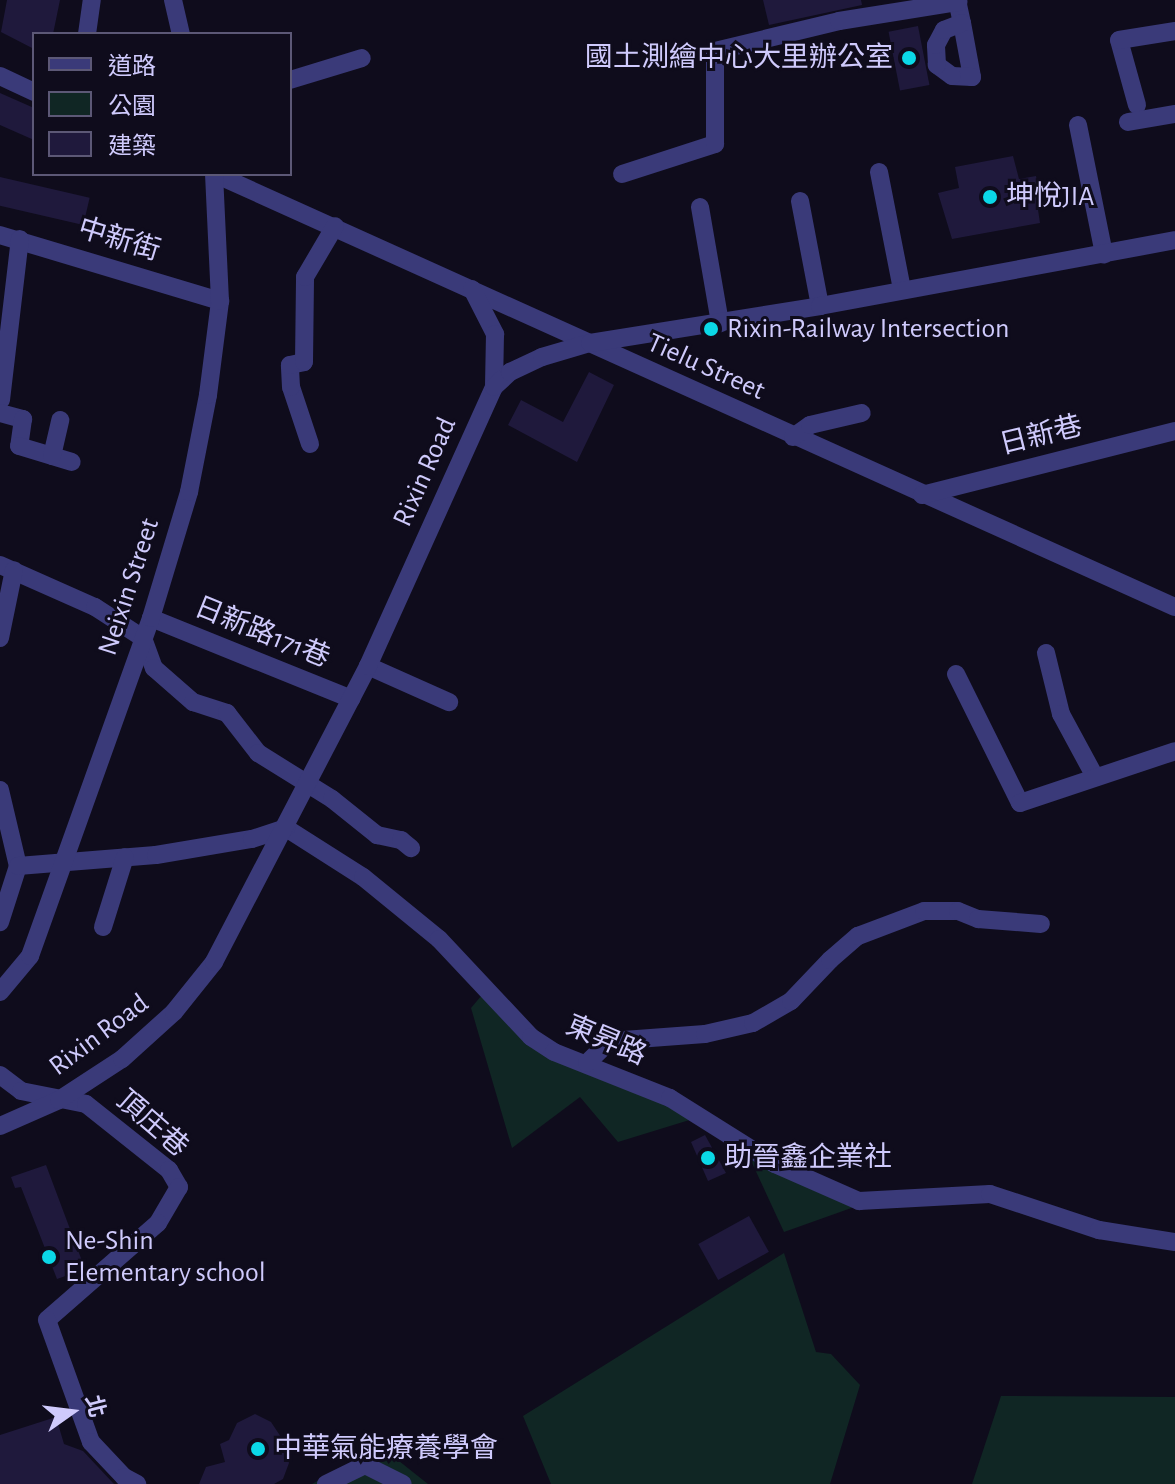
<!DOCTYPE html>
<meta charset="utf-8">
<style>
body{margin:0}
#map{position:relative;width:1175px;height:1484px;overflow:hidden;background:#0f0c1c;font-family:"Alegreya Sans","Noto Sans TC",sans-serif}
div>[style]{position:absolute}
.green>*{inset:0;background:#102624}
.building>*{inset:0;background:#1f193c;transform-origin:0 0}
.minor>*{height:18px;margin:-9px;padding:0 9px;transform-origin:9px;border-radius:9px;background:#3a3a79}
.dots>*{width:22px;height:22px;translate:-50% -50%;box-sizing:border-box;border:4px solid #0f0c1c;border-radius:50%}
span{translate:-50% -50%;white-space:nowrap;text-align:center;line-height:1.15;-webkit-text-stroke:6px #0f0c1c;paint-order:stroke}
.poi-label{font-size:28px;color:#cfcafc}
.right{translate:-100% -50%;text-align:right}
.left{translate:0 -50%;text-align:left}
.street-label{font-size:28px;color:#cfcafc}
.legend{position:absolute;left:32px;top:32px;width:260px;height:144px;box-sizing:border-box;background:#0f0c1c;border:2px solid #5c5876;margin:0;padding:10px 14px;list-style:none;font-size:24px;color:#cfcafc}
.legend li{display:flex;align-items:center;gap:16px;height:40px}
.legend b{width:40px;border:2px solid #5c5876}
.north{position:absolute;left:32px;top:1372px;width:80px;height:80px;-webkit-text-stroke:6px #0f0c1c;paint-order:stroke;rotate:76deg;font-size:22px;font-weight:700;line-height:32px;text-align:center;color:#cfcafc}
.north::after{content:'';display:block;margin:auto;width:28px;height:36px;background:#cfcafc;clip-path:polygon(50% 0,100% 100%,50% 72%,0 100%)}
</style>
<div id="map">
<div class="green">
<div style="clip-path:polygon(487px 989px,532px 1036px,696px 1118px,618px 1142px,580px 1097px,512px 1148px,471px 1008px)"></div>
<div style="clip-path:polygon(746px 1150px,857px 1206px,784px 1232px)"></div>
<div style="clip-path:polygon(784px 1253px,816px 1352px,831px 1354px,860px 1385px,830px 1484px,551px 1484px,523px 1416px)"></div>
<div style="clip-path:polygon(1001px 1396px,1175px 1397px,1175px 1484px,972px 1484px)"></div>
<div style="clip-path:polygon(368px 1453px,399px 1461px,428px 1484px,312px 1484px)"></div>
</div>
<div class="building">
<div style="clip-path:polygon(7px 0,60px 0,53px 34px,34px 34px,34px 49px,1px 32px)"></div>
<div style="clip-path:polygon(763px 0,861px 0,862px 5px,769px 25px)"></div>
<div style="left:918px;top:26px;width:60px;height:30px;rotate:79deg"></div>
<div style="clip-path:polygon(0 93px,34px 108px,34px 140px,0 125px)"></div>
<div style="clip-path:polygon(1013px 156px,1019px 179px,1036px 176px,1041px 202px,1037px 203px,1040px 223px,952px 239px,938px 193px,959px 188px,955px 167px)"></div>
<div style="left:0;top:177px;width:92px;height:28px;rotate:13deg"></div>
<div style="clip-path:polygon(589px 372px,614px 385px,577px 462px,508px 425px,521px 400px,563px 422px)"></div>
<div style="clip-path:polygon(705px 1135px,726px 1173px,708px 1181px,691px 1142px)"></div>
<div style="clip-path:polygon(46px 1165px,85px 1269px,57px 1279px,21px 1187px,15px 1188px,11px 1177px)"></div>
<div style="left:749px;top:1216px;width:41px;height:58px;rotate:61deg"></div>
<div style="clip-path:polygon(255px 1414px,271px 1422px,283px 1440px,289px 1463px,283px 1479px,274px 1484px,199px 1484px,206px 1467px,225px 1462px,220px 1444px,229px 1440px,237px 1423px)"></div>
<div style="clip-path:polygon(56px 1417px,64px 1444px,83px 1451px,114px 1484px,0 1484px,0 1435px)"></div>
</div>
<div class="minor">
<div style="left:173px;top:0;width:35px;rotate:77deg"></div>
<div style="left:957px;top:0;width:24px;rotate:78deg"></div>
<div style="left:962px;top:23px;width:55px;rotate:79.5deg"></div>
<div style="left:972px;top:77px;width:20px;rotate:-177deg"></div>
<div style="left:952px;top:76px;width:19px;rotate:-144deg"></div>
<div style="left:937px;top:65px;width:20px;rotate:-93deg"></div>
<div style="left:936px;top:45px;width:17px;rotate:-62deg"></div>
<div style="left:944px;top:30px;width:19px;rotate:-21deg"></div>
<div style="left:87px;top:34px;width:34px;rotate:-82deg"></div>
<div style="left:0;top:76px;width:38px;rotate:25deg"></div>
<div style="left:290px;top:80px;width:75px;rotate:-17deg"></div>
<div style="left:1137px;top:105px;width:67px;rotate:-105.5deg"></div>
<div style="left:1119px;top:40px;width:57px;rotate:-9.1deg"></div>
<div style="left:1128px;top:122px;width:48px;rotate:-9.7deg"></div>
<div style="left:1078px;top:125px;width:132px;rotate:78.6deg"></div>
<div style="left:879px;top:172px;width:119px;rotate:78.9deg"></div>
<div style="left:215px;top:174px;width:1053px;rotate:24.28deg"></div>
<div style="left:622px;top:174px;width:98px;rotate:-17.9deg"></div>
<div style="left:715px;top:144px;width:93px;rotate:-90deg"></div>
<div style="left:715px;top:51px;width:128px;rotate:-13.6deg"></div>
<div style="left:839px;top:21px;width:121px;rotate:-9.1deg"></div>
<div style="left:800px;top:201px;width:107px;rotate:79.2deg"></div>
<div style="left:700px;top:207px;width:118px;rotate:80.2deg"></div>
<div style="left:0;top:235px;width:230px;rotate:16.7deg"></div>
<div style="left:472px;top:289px;width:51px;rotate:62.9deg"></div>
<div style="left:495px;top:334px;width:53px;rotate:91.1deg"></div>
<div style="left:1px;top:400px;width:162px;rotate:-83.3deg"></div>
<div style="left:0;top:413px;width:24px;rotate:15deg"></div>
<div style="left:23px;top:419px;width:27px;rotate:98deg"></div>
<div style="left:19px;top:446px;width:55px;rotate:16.8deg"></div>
<div style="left:793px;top:437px;width:21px;rotate:-35deg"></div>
<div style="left:810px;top:425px;width:53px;rotate:-13deg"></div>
<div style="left:310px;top:444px;width:60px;rotate:-108.4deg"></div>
<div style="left:291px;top:387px;width:22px;rotate:-93deg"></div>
<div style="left:290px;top:365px;width:14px;rotate:-12deg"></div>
<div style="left:304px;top:362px;width:85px;rotate:-89.3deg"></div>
<div style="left:305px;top:277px;width:59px;rotate:-59.5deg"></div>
<div style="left:52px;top:456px;width:37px;rotate:-77deg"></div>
<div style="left:922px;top:495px;width:261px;rotate:-14.2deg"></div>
<div style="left:0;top:565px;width:104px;rotate:23.9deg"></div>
<div style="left:95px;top:607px;width:57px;rotate:32.9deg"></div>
<div style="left:143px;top:638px;width:32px;rotate:70deg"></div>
<div style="left:154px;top:668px;width:52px;rotate:41.1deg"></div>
<div style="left:193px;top:702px;width:36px;rotate:18deg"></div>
<div style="left:227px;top:713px;width:51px;rotate:52.2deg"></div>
<div style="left:258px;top:753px;width:87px;rotate:31.9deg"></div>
<div style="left:332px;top:799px;width:58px;rotate:38.7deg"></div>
<div style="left:377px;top:835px;width:25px;rotate:12deg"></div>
<div style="left:401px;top:840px;width:13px;rotate:39deg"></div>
<div style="left:151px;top:618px;width:216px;rotate:22deg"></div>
<div style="left:0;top:638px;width:69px;rotate:-78.4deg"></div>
<div style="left:1046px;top:653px;width:63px;rotate:76.2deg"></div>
<div style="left:1061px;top:714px;width:72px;rotate:61.6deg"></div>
<div style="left:368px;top:666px;width:89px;rotate:24deg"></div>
<div style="left:956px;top:674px;width:144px;rotate:63.6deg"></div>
<div style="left:1020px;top:803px;width:163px;rotate:-18.5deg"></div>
<div style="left:0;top:790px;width:78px;rotate:76.7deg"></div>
<div style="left:18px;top:866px;width:59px;rotate:107.8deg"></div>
<div style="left:286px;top:828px;width:91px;rotate:32.5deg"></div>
<div style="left:363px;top:877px;width:98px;rotate:39.2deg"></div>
<div style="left:439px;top:939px;width:134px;rotate:46.8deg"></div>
<div style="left:531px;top:1037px;width:27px;rotate:33deg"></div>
<div style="left:554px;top:1052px;width:125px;rotate:21.6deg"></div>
<div style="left:670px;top:1098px;width:124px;rotate:32.2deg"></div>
<div style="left:775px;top:1164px;width:92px;rotate:23.8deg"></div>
<div style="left:859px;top:1201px;width:131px;rotate:-3.1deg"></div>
<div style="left:990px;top:1194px;width:115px;rotate:18.3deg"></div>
<div style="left:1099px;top:1230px;width:77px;rotate:9deg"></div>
<div style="left:18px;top:866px;width:138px;rotate:-4.6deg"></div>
<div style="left:156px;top:855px;width:97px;rotate:-9.5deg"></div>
<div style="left:252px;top:839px;width:36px;rotate:-18deg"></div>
<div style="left:103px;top:927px;width:73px;rotate:-72.6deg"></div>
<div style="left:0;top:992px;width:47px;rotate:-50.2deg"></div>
<div style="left:30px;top:956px;width:359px;rotate:-70.3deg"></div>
<div style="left:151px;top:618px;width:132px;rotate:-73.2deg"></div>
<div style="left:189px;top:492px;width:99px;rotate:-78.9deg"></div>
<div style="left:208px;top:395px;width:95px;rotate:-82.7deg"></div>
<div style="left:220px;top:301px;width:127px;rotate:-92.7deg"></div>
<div style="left:587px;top:1063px;width:32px;rotate:-44deg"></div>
<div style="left:610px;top:1041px;width:95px;rotate:-4.2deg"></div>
<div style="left:705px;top:1034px;width:49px;rotate:-12.9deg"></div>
<div style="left:753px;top:1023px;width:44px;rotate:-30.1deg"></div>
<div style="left:791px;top:1001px;width:57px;rotate:-46.4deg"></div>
<div style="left:830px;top:960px;width:37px;rotate:-41deg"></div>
<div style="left:858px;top:936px;width:71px;rotate:-20.7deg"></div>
<div style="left:924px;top:911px;width:34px"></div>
<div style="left:958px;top:911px;width:22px;rotate:22deg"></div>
<div style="left:978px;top:919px;width:63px;rotate:4.5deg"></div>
<div style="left:0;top:1075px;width:26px;rotate:37deg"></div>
<div style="left:21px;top:1091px;width:66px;rotate:11.3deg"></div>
<div style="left:86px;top:1104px;width:106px;rotate:38.5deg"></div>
<div style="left:169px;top:1170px;width:20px;rotate:60deg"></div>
<div style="left:179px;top:1187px;width:42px;rotate:120.3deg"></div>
<div style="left:158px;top:1223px;width:147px;rotate:138.9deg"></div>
<div style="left:47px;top:1320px;width:130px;rotate:70.2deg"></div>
<div style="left:91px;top:1442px;width:48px;rotate:46.7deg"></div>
<div style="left:124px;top:1477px;width:15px;rotate:28deg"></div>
<div style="left:0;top:1126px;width:64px;rotate:-23.8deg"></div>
<div style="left:59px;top:1100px;width:75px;rotate:-33.1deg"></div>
<div style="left:122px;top:1059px;width:70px;rotate:-42.1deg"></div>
<div style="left:174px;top:1012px;width:64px;rotate:-51.3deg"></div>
<div style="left:214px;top:962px;width:334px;rotate:-62.5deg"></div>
<div style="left:368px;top:666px;width:306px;rotate:-65.7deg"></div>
<div style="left:494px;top:387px;width:22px;rotate:-43deg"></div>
<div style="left:510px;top:372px;width:35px;rotate:-25deg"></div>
<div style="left:542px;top:357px;width:50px;rotate:-16.3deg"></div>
<div style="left:590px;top:343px;width:233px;rotate:-9.1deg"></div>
<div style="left:820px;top:306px;width:361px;rotate:-10.5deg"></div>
<div style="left:326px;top:1484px;width:43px;rotate:-26deg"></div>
<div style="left:365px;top:1465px;width:42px;rotate:26.6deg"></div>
</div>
<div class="dots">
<div style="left:909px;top:58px;background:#0bd8e7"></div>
<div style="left:990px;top:197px;background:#0bd8e7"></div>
<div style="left:711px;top:329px;background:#0bd8e7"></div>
<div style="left:708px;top:1158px;background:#0bd8e7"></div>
<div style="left:49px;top:1257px;background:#0bd8e7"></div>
<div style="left:258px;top:1449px;background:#0bd8e7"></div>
</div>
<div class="poi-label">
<span class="right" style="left:893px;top:58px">國土測繪中心大里辦公室</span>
<span class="left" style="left:1006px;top:197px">坤悅JIA</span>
<span class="left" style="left:727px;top:329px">Rixin-Railway Intersection</span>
<span class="left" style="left:724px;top:1158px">助晉鑫企業社</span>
<span class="left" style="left:65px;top:1257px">Ne-Shin<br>Elementary school</span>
<span class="left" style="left:274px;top:1449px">中華氣能療養學會</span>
</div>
<div class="street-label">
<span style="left:119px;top:240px;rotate:17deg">中新街</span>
<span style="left:706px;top:367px;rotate:24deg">Tielu Street</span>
<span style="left:1041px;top:436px;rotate:-14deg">日新巷</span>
<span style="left:425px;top:472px;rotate:-66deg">Rixin Road</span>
<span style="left:129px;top:587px;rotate:-72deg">Neixin Street</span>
<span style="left:262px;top:633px;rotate:22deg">日新路171巷</span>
<span style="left:99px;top:1035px;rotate:-37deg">Rixin Road</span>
<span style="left:606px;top:1041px;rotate:23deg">東昇路</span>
<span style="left:152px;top:1124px;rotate:41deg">頂庄巷</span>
</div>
<ul class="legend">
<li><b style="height:10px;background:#3a3a79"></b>道路</li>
<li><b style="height:22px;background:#102624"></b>公園</li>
<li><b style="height:22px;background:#1f193c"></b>建築</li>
</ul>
<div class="north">北</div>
</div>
